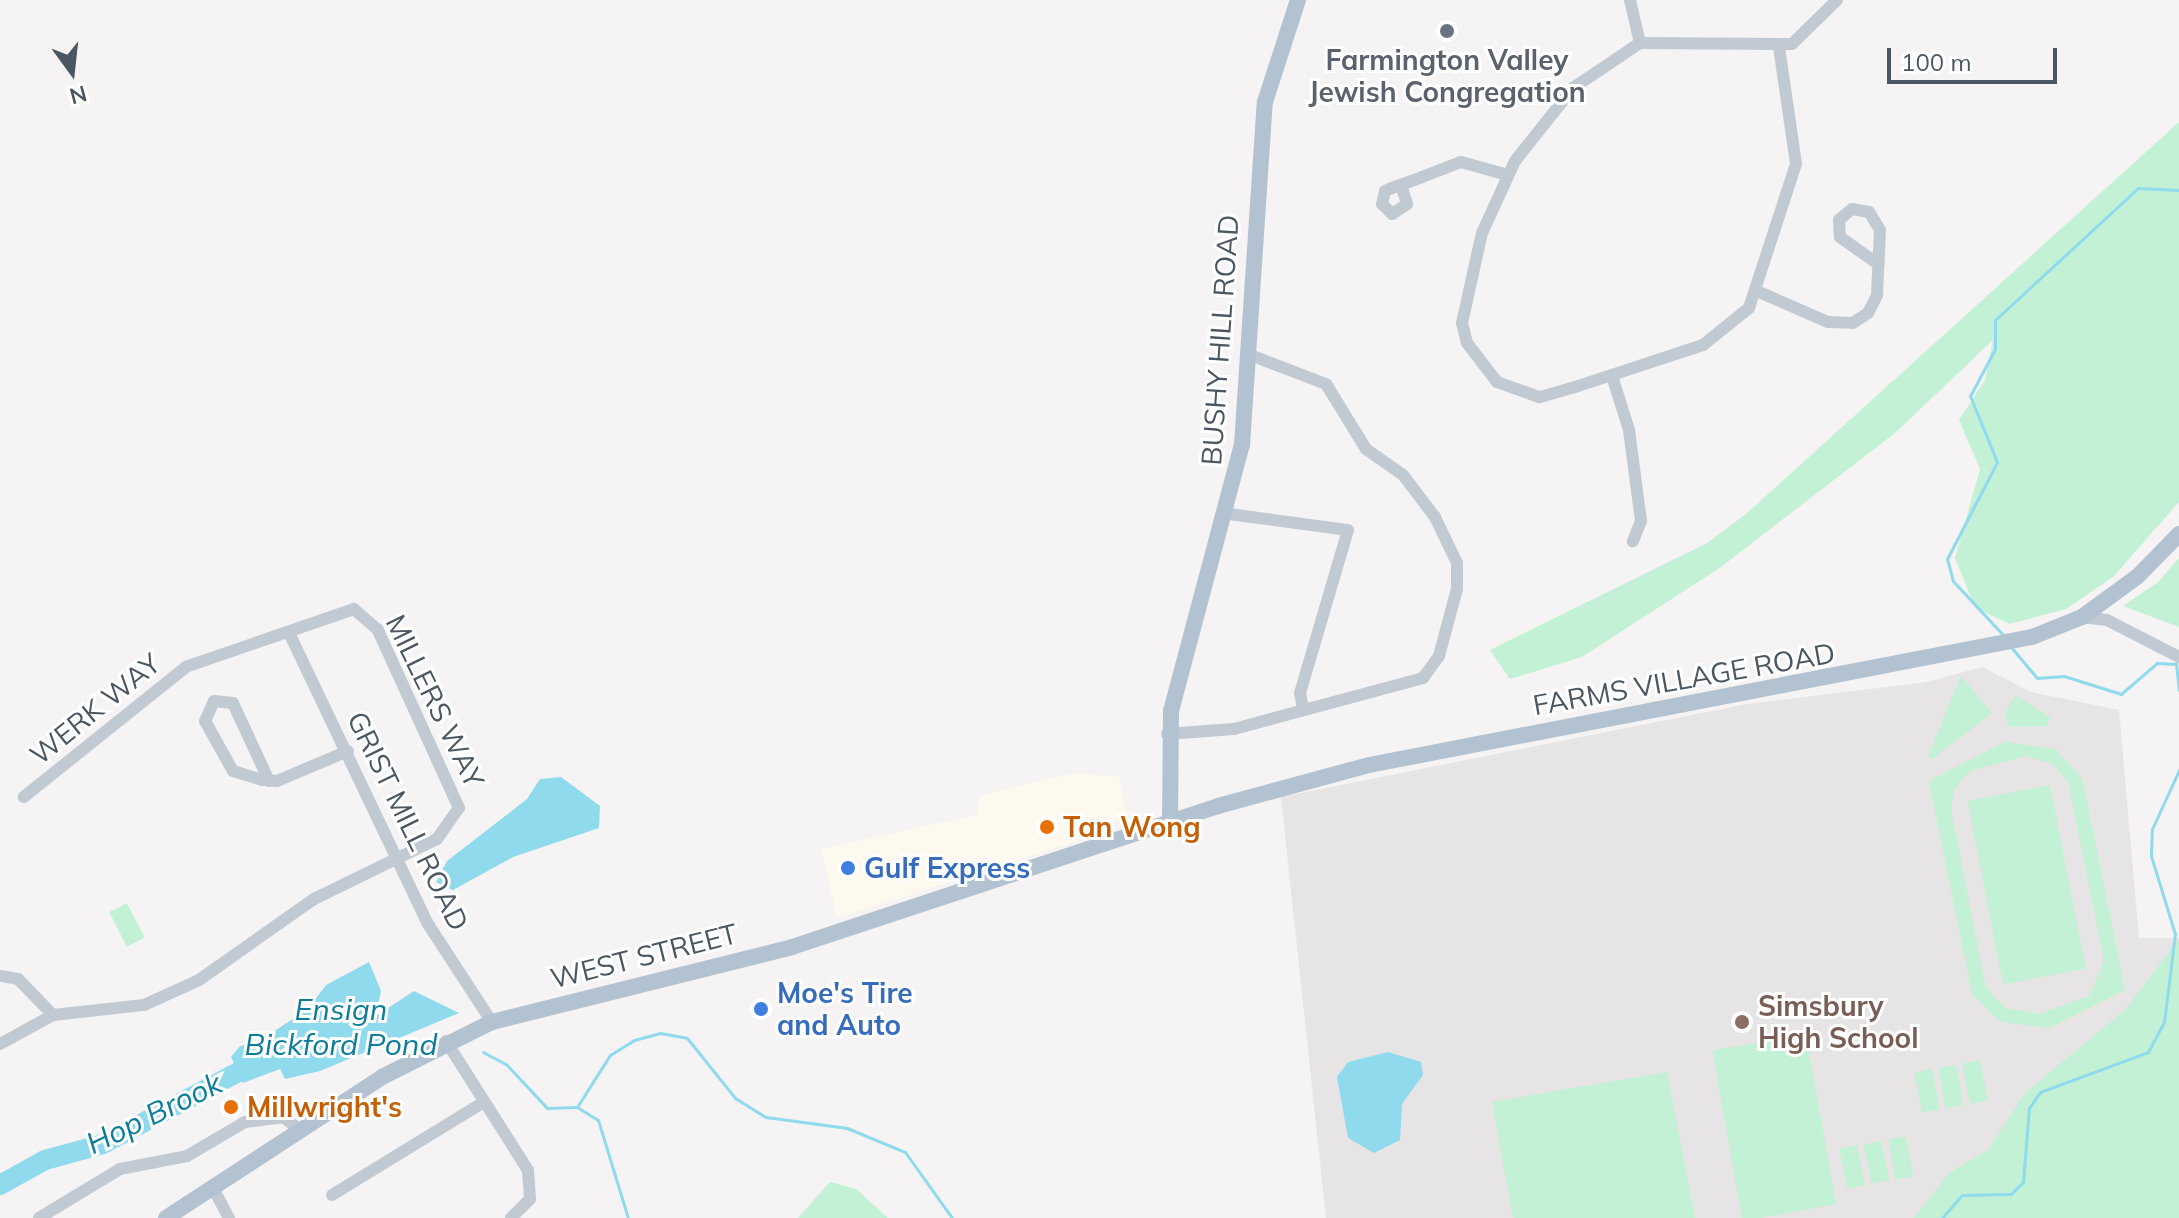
<!DOCTYPE html>
<style>
body{margin:0}
#map{position:relative;width:2179px;height:1218px;overflow:hidden;background:#f5f3f3;font-family:Mulish,sans-serif}
div>[style]{position:absolute}
.commercial>*{inset:0;background:#fdf9ef}
.education>*{inset:0;background:#e6e4e5}
.green>*{inset:0;background:#c3f1d5;transform-origin:0 0}
.water>*{inset:0;background:#90daee}
.stream>*{height:3px;margin:-1.5px;padding:0 1.5px;transform-origin:1.5px;border-radius:1.5px;background:#90daee}
.river>*{height:20px;margin:-10px;padding:0 10px;transform-origin:10px;border-radius:10px;background:#90daee}
.minor>*{height:12px;margin:-6px;padding:0 6px;transform-origin:6px;border-radius:6px;background:#c1cad2}
.major>*{height:16px;margin:-8px;padding:0 8px;transform-origin:8px;border-radius:8px;background:#b3c2d1}
.dots>*{width:22px;height:22px;translate:-50% -50%;box-sizing:border-box;border:4px solid #fff;border-radius:50%}
span{translate:-50% -50%;white-space:nowrap;text-align:center;line-height:1.15;-webkit-text-stroke:6px #fff;paint-order:stroke}
.worship-label{font-size:28px;color:#5b616d;font-weight:700}
.street-label{font-size:28px;color:#4a5661}
.food-label{font-size:28px;color:#c56008;font-weight:700}
.left{translate:0 -50%;text-align:left}
.shop-label{font-size:28px;color:#366cbe;font-weight:700}
.education-label{font-size:28px;color:#785e54;font-weight:700}
.water-label{font-size:30px;color:#0c7c9b;font-style:italic}
.north{position:absolute;left:32px;top:32px;width:80px;height:80px;-webkit-text-stroke:6px #fff;paint-order:stroke;rotate:165deg;font-size:22px;font-weight:700;line-height:32px;text-align:center;color:#4a5661}
.north::after{content:'';display:block;margin:auto;width:28px;height:36px;background:#4a5661;clip-path:polygon(50% 0,100% 100%,50% 72%,0 100%)}
.scale{position:absolute;left:1887px;top:48px;width:170px;height:36px;box-sizing:border-box;border:4px solid #4a5661;border-top:0;padding-left:10px;font-size:24px;line-height:28px;white-space:nowrap;color:#4a5661;-webkit-text-stroke:6px #fff;paint-order:stroke}
</style>
<div id="map">
<div class="commercial">
<div style="clip-path:polygon(1069px 774px,1119px 776px,1126px 814px,1081px 840px,837px 918px,821px 849px,976px 815px,981px 795px)"></div>
</div>
<div class="education">
<div style="clip-path:polygon(1982px 667px,2031px 692px,2119px 710px,2139px 938px,2179px 938px,2179px 1106px,2001px 1218px,1326px 1218px,1281px 797px,1742px 705px,1927px 682px)"></div>
</div>
<div class="green">
<div style="clip-path:polygon(2179px 122px,2179px 502px,2113px 577px,2066px 609px,2010px 624px,1975px 608px,1955px 558px,1980px 469px,1959px 420px,1985px 380px,1993px 340px,1895px 433px,1721px 567px,1582px 657px,1510px 679px,1490px 650px,1707px 543px,1746px 514px)"></div>
<div style="clip-path:polygon(2179px 558px,2179px 627px,2123px 606px,2158px 582px)"></div>
<div style="clip-path:polygon(1961px 676px,1992px 713px,1932px 759px,1928px 756px)"></div>
<div style="clip-path:polygon(2015px 695px,2050px 717px,2047px 726px,2009px 727px,2005px 714px)"></div>
<div style="clip-path:polygon(evenodd,2005px 742px,2055px 749px,2082px 777px,2125px 990px,2049px 1028px,2000px 1022px,1972px 994px,1929px 781px,2005px 742px,2025px 756px,2053px 764px,2068px 782px,2104px 961px,2089px 996px,2040px 1014px,2006px 1008px,1986px 988px,1951px 809px,1954px 789px,1970px 771px,2025px 756px)"></div>
<div style="left:2050px;top:785px;width:187px;height:84px;rotate:79deg"></div>
<div style="left:127px;top:903px;width:39px;height:20px;rotate:63deg"></div>
<div style="clip-path:polygon(2179px 939px,2179px 1218px,1914px 1218px,1949px 1173px,1988px 1150px,2025px 1093px,2125px 1010px)"></div>
<div style="left:1806px;top:1034px;width:173px;height:95px;rotate:80deg"></div>
<div style="left:1980px;top:1060px;width:41px;height:18px;rotate:79deg"></div>
<div style="left:1956px;top:1065px;width:41px;height:18px;rotate:80deg"></div>
<div style="left:1932px;top:1069px;width:41px;height:18px;rotate:79deg"></div>
<div style="clip-path:polygon(1667px 1072px,1695px 1218px,1513px 1218px,1492px 1102px)"></div>
<div style="left:1906px;top:1136px;width:41px;height:18px;rotate:80deg"></div>
<div style="left:1881px;top:1141px;width:40px;height:18px;rotate:78deg"></div>
<div style="left:1857px;top:1145px;width:41px;height:18px;rotate:79deg"></div>
<div style="clip-path:polygon(830px 1182px,856px 1189px,888px 1218px,798px 1218px)"></div>
</div>
<div class="water">
<div style="clip-path:polygon(561px 777px,600px 806px,599px 828px,513px 857px,453px 890px,436px 882px,447px 861px,527px 799px,540px 779px)"></div>
<div style="clip-path:polygon(369px 962px,381px 991px,376px 1016px,414px 991px,459px 1013px,320px 1071px,285px 1079px,280px 1069px,243px 1083px,231px 1057px,240px 1046px,257px 1042px,307px 1010px,326px 985px)"></div>
<div style="clip-path:polygon(1388px 1052px,1421px 1062px,1423px 1075px,1402px 1104px,1400px 1140px,1374px 1153px,1348px 1138px,1337px 1077px,1348px 1062px)"></div>
</div>
<div class="stream">
<div style="left:2005px;top:637px;width:76px;rotate:-132.9deg"></div>
<div style="left:1953px;top:581px;width:23px;rotate:-105deg"></div>
<div style="left:1947px;top:559px;width:109px;rotate:-62.7deg"></div>
<div style="left:1997px;top:462px;width:71px;rotate:-112.2deg"></div>
<div style="left:1970px;top:396px;width:53px;rotate:-62deg"></div>
<div style="left:1995px;top:349px;width:29px;rotate:-90deg"></div>
<div style="left:1995px;top:320px;width:195px;rotate:-42.7deg"></div>
<div style="left:2138px;top:188px;width:41px;rotate:2.8deg"></div>
<div style="left:2011px;top:647px;width:40px;rotate:50deg"></div>
<div style="left:2037px;top:678px;width:27px;rotate:-4deg"></div>
<div style="left:2064px;top:676px;width:60px;rotate:17.5deg"></div>
<div style="left:2121px;top:694px;width:48px;rotate:-40.7deg"></div>
<div style="left:2157px;top:663px;width:18px;rotate:3deg"></div>
<div style="left:2176px;top:663px;width:27px;rotate:84deg"></div>
<div style="left:483px;top:1052px;width:26px;rotate:28deg"></div>
<div style="left:506px;top:1064px;width:60px;rotate:47deg"></div>
<div style="left:547px;top:1108px;width:30px;rotate:-2deg"></div>
<div style="left:577px;top:1107px;width:62px;rotate:-57.6deg"></div>
<div style="left:610px;top:1055px;width:28px;rotate:-32deg"></div>
<div style="left:634px;top:1040px;width:27px;rotate:-15deg"></div>
<div style="left:660px;top:1033px;width:27px;rotate:10deg"></div>
<div style="left:687px;top:1038px;width:77px;rotate:51.3deg"></div>
<div style="left:735px;top:1098px;width:36px;rotate:32deg"></div>
<div style="left:766px;top:1117px;width:82px;rotate:7.7deg"></div>
<div style="left:847px;top:1128px;width:63px;rotate:22.5deg"></div>
<div style="left:905px;top:1152px;width:81px;rotate:54.5deg"></div>
<div style="left:577px;top:1107px;width:25px;rotate:32deg"></div>
<div style="left:598px;top:1120px;width:102px;rotate:73deg"></div>
<div style="left:1942px;top:1218px;width:30px;rotate:-49deg"></div>
<div style="left:1962px;top:1195px;width:49px;rotate:-1.2deg"></div>
<div style="left:2011px;top:1194px;width:17px;rotate:-45deg"></div>
<div style="left:2023px;top:1182px;width:74px;rotate:-85.4deg"></div>
<div style="left:2029px;top:1108px;width:19px;rotate:-55deg"></div>
<div style="left:2040px;top:1092px;width:115px;rotate:-20.3deg"></div>
<div style="left:2148px;top:1052px;width:34px;rotate:-62deg"></div>
<div style="left:2164px;top:1022px;width:89px;rotate:-82.9deg"></div>
<div style="left:2175px;top:934px;width:82px;rotate:-107.1deg"></div>
<div style="left:2151px;top:856px;width:27px;rotate:-88deg"></div>
<div style="left:2152px;top:829px;width:65px;rotate:-65.4deg"></div>
</div>
<div class="river">
<div style="left:0;top:1185px;width:51px;rotate:-29.1deg"></div>
<div style="left:45px;top:1160px;width:60px;rotate:-15.4deg"></div>
<div style="left:103px;top:1144px;width:179px;rotate:-28deg"></div>
</div>
<div class="minor">
<div style="left:1630px;top:0;width:44px;rotate:76.9deg"></div>
<div style="left:1779px;top:47px;width:118px;rotate:81.7deg"></div>
<div style="left:1796px;top:164px;width:151px;rotate:108.1deg"></div>
<div style="left:1749px;top:308px;width:59px;rotate:141.2deg"></div>
<div style="left:1703px;top:345px;width:135px;rotate:161.8deg"></div>
<div style="left:1575px;top:387px;width:37px;rotate:164deg"></div>
<div style="left:1539px;top:397px;width:45px;rotate:-160.3deg"></div>
<div style="left:1497px;top:382px;width:49px;rotate:-127.6deg"></div>
<div style="left:1467px;top:343px;width:21px;rotate:-104deg"></div>
<div style="left:1462px;top:323px;width:92px;rotate:-77.5deg"></div>
<div style="left:1482px;top:233px;width:79px;rotate:-65.4deg"></div>
<div style="left:1515px;top:161px;width:93px;rotate:-51.5deg"></div>
<div style="left:1573px;top:88px;width:81px;rotate:-33.9deg"></div>
<div style="left:1640px;top:43px;width:152px;rotate:0.4deg"></div>
<div style="left:1792px;top:44px;width:63px;rotate:-44.4deg"></div>
<div style="left:1401px;top:185px;width:20px;rotate:72deg"></div>
<div style="left:1407px;top:204px;width:18px;rotate:146deg"></div>
<div style="left:1392px;top:214px;width:14px;rotate:-135deg"></div>
<div style="left:1382px;top:204px;width:13px;rotate:-77deg"></div>
<div style="left:1385px;top:191px;width:8px;rotate:-23deg"></div>
<div style="left:1392px;top:188px;width:32px;rotate:-20deg"></div>
<div style="left:1422px;top:177px;width:42px;rotate:-21deg"></div>
<div style="left:1461px;top:162px;width:49px;rotate:15.5deg"></div>
<div style="left:1759px;top:292px;width:75px;rotate:23.5deg"></div>
<div style="left:1828px;top:322px;width:25px;rotate:2deg"></div>
<div style="left:1853px;top:323px;width:18px;rotate:-34deg"></div>
<div style="left:1868px;top:313px;width:20px;rotate:-63deg"></div>
<div style="left:1877px;top:295px;width:65px;rotate:-87.4deg"></div>
<div style="left:1880px;top:230px;width:21px;rotate:-121deg"></div>
<div style="left:1869px;top:212px;width:17px;rotate:-170deg"></div>
<div style="left:1852px;top:209px;width:17px;rotate:140deg"></div>
<div style="left:1839px;top:220px;width:17px;rotate:87deg"></div>
<div style="left:1840px;top:237px;width:47px;rotate:35.4deg"></div>
<div style="left:1612px;top:376px;width:57px;rotate:72.5deg"></div>
<div style="left:1629px;top:430px;width:92px;rotate:82.5deg"></div>
<div style="left:1641px;top:521px;width:22px;rotate:112deg"></div>
<div style="left:1229px;top:514px;width:120px;rotate:7.7deg"></div>
<div style="left:1348px;top:530px;width:170px;rotate:106.4deg"></div>
<div style="left:1300px;top:693px;width:15px;rotate:79deg"></div>
<div style="left:2082px;top:617px;width:25px;rotate:7deg"></div>
<div style="left:2107px;top:620px;width:81px;rotate:27.2deg"></div>
<div style="left:291px;top:637px;width:318px;rotate:64.5deg"></div>
<div style="left:428px;top:924px;width:117px;rotate:56.9deg"></div>
<div style="left:1167px;top:734px;width:67px;rotate:-4.3deg"></div>
<div style="left:1234px;top:729px;width:196px;rotate:-15.1deg"></div>
<div style="left:1423px;top:678px;width:27px;rotate:-54deg"></div>
<div style="left:1439px;top:656px;width:69px;rotate:-75deg"></div>
<div style="left:1457px;top:589px;width:26px;rotate:-90deg"></div>
<div style="left:1457px;top:563px;width:51px;rotate:-115.6deg"></div>
<div style="left:1435px;top:517px;width:53px;rotate:-127.3deg"></div>
<div style="left:1403px;top:475px;width:45px;rotate:-144.9deg"></div>
<div style="left:1366px;top:449px;width:76px;rotate:-121.6deg"></div>
<div style="left:1326px;top:384px;width:81px;rotate:-159.1deg"></div>
<div style="left:269px;top:781px;width:86px;rotate:-114.8deg"></div>
<div style="left:233px;top:703px;width:19px;rotate:-174deg"></div>
<div style="left:214px;top:701px;width:22px;rotate:114deg"></div>
<div style="left:205px;top:721px;width:57px;rotate:60.8deg"></div>
<div style="left:233px;top:771px;width:31px;rotate:17deg"></div>
<div style="left:263px;top:780px;width:14px;rotate:4deg"></div>
<div style="left:277px;top:781px;width:77px;rotate:-22.9deg"></div>
<div style="left:0;top:976px;width:18px;rotate:9deg"></div>
<div style="left:18px;top:979px;width:50px;rotate:45.8deg"></div>
<div style="left:446px;top:1041px;width:153px;rotate:57.6deg"></div>
<div style="left:528px;top:1170px;width:29px;rotate:86deg"></div>
<div style="left:530px;top:1199px;width:27px;rotate:135deg"></div>
<div style="left:0;top:1044px;width:60px;rotate:-28.7deg"></div>
<div style="left:53px;top:1015px;width:92px;rotate:-6.3deg"></div>
<div style="left:144px;top:1005px;width:60px;rotate:-24.4deg"></div>
<div style="left:199px;top:980px;width:141px;rotate:-35.2deg"></div>
<div style="left:314px;top:899px;width:137px;rotate:-26deg"></div>
<div style="left:437px;top:839px;width:38px;rotate:-55deg"></div>
<div style="left:459px;top:808px;width:196px;rotate:-114.5deg"></div>
<div style="left:378px;top:630px;width:32px;rotate:-139deg"></div>
<div style="left:354px;top:609px;width:178px;rotate:161deg"></div>
<div style="left:186px;top:667px;width:208px;rotate:141.3deg"></div>
<div style="left:213px;top:1188px;width:34px;rotate:62deg"></div>
<div style="left:332px;top:1195px;width:176px;rotate:-31.5deg"></div>
<div style="left:39px;top:1218px;width:95px;rotate:-31.2deg"></div>
<div style="left:120px;top:1169px;width:68px;rotate:-11deg"></div>
<div style="left:187px;top:1156px;width:67px;rotate:-30.4deg"></div>
<div style="left:245px;top:1122px;width:38px;rotate:-7deg"></div>
<div style="left:283px;top:1117px;width:20px;rotate:37deg"></div>
</div>
<div class="major">
<div style="left:1170px;top:824px;width:113px;rotate:-89.5deg"></div>
<div style="left:1171px;top:711px;width:275px;rotate:-75.1deg"></div>
<div style="left:1242px;top:445px;width:344px;rotate:-86.2deg"></div>
<div style="left:1265px;top:102px;width:107px;rotate:-72.1deg"></div>
<div style="left:166px;top:1218px;width:258px;rotate:-33.1deg"></div>
<div style="left:382px;top:1077px;width:123px;rotate:-26.6deg"></div>
<div style="left:492px;top:1022px;width:309px;rotate:-14deg"></div>
<div style="left:792px;top:947px;width:449px;rotate:-18.3deg"></div>
<div style="left:1218px;top:806px;width:156px;rotate:-15.2deg"></div>
<div style="left:1369px;top:765px;width:675px;rotate:-10.93deg"></div>
<div style="left:2032px;top:637px;width:54px;rotate:-21.8deg"></div>
<div style="left:2082px;top:617px;width:69px;rotate:-36.2deg"></div>
<div style="left:2138px;top:576px;width:59px;rotate:-45.7deg"></div>
</div>
<div class="dots">
<div style="left:1447px;top:31px;background:#6b7280"></div>
<div style="left:1047px;top:827px;background:#e8710a"></div>
<div style="left:848px;top:868px;background:#3f7fe0"></div>
<div style="left:761px;top:1009px;background:#3f7fe0"></div>
<div style="left:1742px;top:1022px;background:#8d6e63"></div>
<div style="left:231px;top:1107px;background:#e8710a"></div>
</div>
<div class="worship-label">
<span style="left:1447px;top:76px">Farmington Valley<br>Jewish Congregation</span>
</div>
<div class="street-label">
<span style="left:1220px;top:340px;rotate:-86deg">BUSHY HILL ROAD</span>
<span style="left:1684px;top:679px;rotate:-10deg">FARMS VILLAGE ROAD</span>
<span style="left:435px;top:701px;rotate:64deg">MILLERS WAY</span>
<span style="left:95px;top:709px;rotate:-39deg">WERK WAY</span>
<span style="left:408px;top:821px;rotate:64deg">GRIST MILL ROAD</span>
<span style="left:644px;top:956px;rotate:-14deg">WEST STREET</span>
</div>
<div class="food-label">
<span class="left" style="left:1063px;top:827px">Tan Wong</span>
<span class="left" style="left:247px;top:1107px">Millwright's</span>
</div>
<div class="shop-label">
<span class="left" style="left:864px;top:868px">Gulf Express</span>
<span class="left" style="left:777px;top:1009px">Moe's Tire<br>and Auto</span>
</div>
<div class="education-label">
<span class="left" style="left:1758px;top:1022px">Simsbury<br>High School</span>
</div>
<div class="water-label">
<span style="left:341px;top:1026px">Ensign<br>Bickford Pond</span>
<span style="left:154px;top:1113px;rotate:-26deg">Hop Brook</span>
</div>
<div class="north">N</div>
<div class="scale">100 m</div>
</div>
